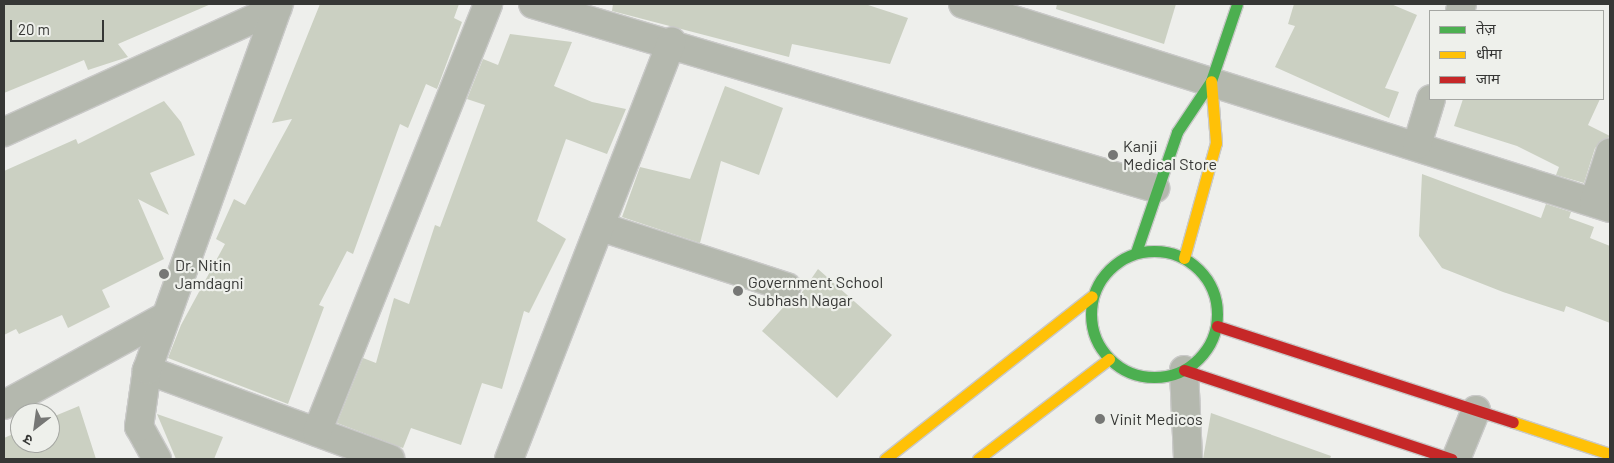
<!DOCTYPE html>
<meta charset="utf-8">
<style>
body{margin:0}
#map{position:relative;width:1614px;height:463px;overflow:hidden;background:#eeefec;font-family:Barlow,"Noto Sans Devanagari",sans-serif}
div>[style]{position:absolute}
.building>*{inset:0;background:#cbd0c2}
.roads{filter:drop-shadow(1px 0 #c9c9c8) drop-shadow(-1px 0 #c9c9c8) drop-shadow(0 1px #c9c9c8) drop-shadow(0 -1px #c9c9c8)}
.street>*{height:28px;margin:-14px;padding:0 14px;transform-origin:14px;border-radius:14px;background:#b4b8ae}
.fast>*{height:11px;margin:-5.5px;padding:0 5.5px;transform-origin:5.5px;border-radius:5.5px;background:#4caf50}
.fast>.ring{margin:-5.5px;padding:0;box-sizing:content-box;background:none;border:11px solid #4caf50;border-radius:50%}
.slow>*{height:11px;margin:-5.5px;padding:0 5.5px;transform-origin:5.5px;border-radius:5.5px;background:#ffc107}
.jam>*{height:11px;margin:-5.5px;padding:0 5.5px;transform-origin:5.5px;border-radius:5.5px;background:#c62828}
.dots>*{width:14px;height:14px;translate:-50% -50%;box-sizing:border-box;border:2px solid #eef0eb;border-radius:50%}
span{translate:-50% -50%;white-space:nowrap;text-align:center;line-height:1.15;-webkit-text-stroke:4.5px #eef0eb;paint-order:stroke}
.poi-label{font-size:16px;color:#363735}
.left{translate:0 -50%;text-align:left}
.frame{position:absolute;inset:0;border:5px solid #363735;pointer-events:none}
.legend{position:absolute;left:1429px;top:10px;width:175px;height:90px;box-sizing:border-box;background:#eef0eb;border:1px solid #a4a6a2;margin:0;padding:6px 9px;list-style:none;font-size:15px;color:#363735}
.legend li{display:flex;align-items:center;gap:10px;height:25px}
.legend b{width:25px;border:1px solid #a4a6a2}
.north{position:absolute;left:10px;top:403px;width:50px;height:50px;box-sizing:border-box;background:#eef0eb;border:1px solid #a4a6a2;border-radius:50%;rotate:210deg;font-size:14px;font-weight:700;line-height:20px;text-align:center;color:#363735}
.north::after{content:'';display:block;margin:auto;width:18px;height:22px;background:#767775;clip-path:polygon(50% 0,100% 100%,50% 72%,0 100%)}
.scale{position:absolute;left:10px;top:20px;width:94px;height:22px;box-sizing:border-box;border:2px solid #363735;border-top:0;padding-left:6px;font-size:15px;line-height:18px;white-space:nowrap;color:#363735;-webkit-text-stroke:4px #eef0eb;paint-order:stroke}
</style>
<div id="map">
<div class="building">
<div style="clip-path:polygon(4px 4px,211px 4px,118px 44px,128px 57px,88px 70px,84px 60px,4px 93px)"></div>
<div style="clip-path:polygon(320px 4px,459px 4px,454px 18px,462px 22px,437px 89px,426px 84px,408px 128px,400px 124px,353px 254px,347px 251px,319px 305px,324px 307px,288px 404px,168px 358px,181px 325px,225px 244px,216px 239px,234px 199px,245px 205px,292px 119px,272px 123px)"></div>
<div style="clip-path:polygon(613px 4px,865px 4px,908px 18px,890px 64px,792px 44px,789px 57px,612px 11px)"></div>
<div style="clip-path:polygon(1057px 4px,1176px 4px,1164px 44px,1056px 9px)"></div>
<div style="clip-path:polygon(1294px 4px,1391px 4px,1417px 15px,1385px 88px,1399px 92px,1389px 118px,1275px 67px,1295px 26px,1288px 24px)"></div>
<div style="clip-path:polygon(510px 34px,572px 42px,554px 86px,592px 102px,626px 109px,607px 154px,566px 139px,537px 221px,566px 239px,529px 313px,524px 311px,502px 389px,482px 383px,461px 445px,411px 428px,403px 448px,337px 423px,363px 358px,376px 363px,394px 298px,409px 304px,435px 225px,440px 227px,485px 105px,467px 99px,483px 59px,498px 65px)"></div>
<div style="clip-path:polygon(725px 86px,783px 108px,759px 175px,721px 161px,700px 243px,622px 217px,640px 167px,690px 179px)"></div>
<div style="clip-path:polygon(1463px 99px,1600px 99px,1588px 125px,1610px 136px,1595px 148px,1584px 183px,1556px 175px,1559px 167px,1517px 146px,1454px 126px)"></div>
<div style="clip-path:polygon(164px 101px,181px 122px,195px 155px,150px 173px,169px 215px,138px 199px,164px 259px,102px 290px,110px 307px,68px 328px,62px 315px,19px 334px,16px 329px,4px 335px,4px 171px,76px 139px,78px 144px)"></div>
<div style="clip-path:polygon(1422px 174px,1541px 218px,1546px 204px,1571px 212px,1569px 218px,1594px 227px,1590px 238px,1610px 246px,1610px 323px,1566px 306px,1564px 312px,1503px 292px,1442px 268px,1419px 236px)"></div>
<div style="clip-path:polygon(818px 269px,892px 335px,837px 398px,762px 331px,788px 302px,798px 298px)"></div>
<div style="clip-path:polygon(79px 406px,96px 459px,4px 459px,4px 438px,20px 431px,20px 443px,50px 443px,50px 418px)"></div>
<div style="clip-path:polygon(1211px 413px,1331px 456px,1330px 459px,1203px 459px)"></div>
<div style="clip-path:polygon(157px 414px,223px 437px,214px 459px,176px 459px)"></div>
</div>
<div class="roads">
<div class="street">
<div style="left:533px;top:4px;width:649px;rotate:16.48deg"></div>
<div style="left:963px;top:4px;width:678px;rotate:17.5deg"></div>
<div style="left:1460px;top:11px;width:7px;rotate:-74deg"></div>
<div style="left:4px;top:132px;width:300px;rotate:-24.4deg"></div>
<div style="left:1417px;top:145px;width:48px;rotate:-73.1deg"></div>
<div style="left:1594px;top:202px;width:52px;rotate:-71.9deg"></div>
<div style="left:601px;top:227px;width:195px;rotate:17.9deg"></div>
<div style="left:147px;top:370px;width:259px;rotate:20.1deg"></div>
<div style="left:1184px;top:370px;width:89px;rotate:87.4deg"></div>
<div style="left:4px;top:405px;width:183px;rotate:-28.7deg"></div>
<div style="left:317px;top:432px;width:461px;rotate:-68.2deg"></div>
<div style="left:157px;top:459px;width:37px;rotate:-119deg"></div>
<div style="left:139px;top:427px;width:58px;rotate:-82deg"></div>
<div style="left:147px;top:370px;width:389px;rotate:-70.2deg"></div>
<div style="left:509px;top:459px;width:448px;rotate:-68.7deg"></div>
<div style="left:1456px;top:459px;width:53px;rotate:-67.8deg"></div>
</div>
<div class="fast">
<div class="ring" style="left:1091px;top:251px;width:115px;height:115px"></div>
<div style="left:1136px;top:252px;width:127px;rotate:-71.1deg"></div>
<div style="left:1177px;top:132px;width:61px;rotate:-56.3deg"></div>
<div style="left:1211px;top:81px;width:81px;rotate:-71.3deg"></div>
</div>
<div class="slow">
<div style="left:1184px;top:258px;width:119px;rotate:-74.5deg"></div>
<div style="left:1216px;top:143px;width:62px;rotate:-94.6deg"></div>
<div style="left:1513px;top:422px;width:102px;rotate:18.3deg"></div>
<div style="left:885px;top:459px;width:263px;rotate:-38.2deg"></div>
<div style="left:978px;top:459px;width:165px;rotate:-37.4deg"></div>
</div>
<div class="jam">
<div style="left:1217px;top:326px;width:311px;rotate:18deg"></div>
<div style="left:1184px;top:370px;width:282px;rotate:18.4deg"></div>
</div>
</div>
<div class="dots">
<div style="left:1113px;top:155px;background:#767775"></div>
<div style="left:164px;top:274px;background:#767775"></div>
<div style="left:738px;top:291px;background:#767775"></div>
<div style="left:1100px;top:419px;background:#767775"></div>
</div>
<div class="poi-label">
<span class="left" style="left:1123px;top:155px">Kanji<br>Medical Store</span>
<span class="left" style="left:175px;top:274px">Dr. Nitin<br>Jamdagni</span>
<span class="left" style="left:748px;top:291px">Government School<br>Subhash Nagar</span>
<span class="left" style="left:1110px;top:419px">Vinit Medicos</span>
</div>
<div class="frame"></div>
<ul class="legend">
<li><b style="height:6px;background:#4caf50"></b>तेज़</li>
<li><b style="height:6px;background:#ffc107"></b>धीमा</li>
<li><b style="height:6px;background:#c62828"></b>जाम</li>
</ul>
<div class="north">उ</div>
<div class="scale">20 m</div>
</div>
